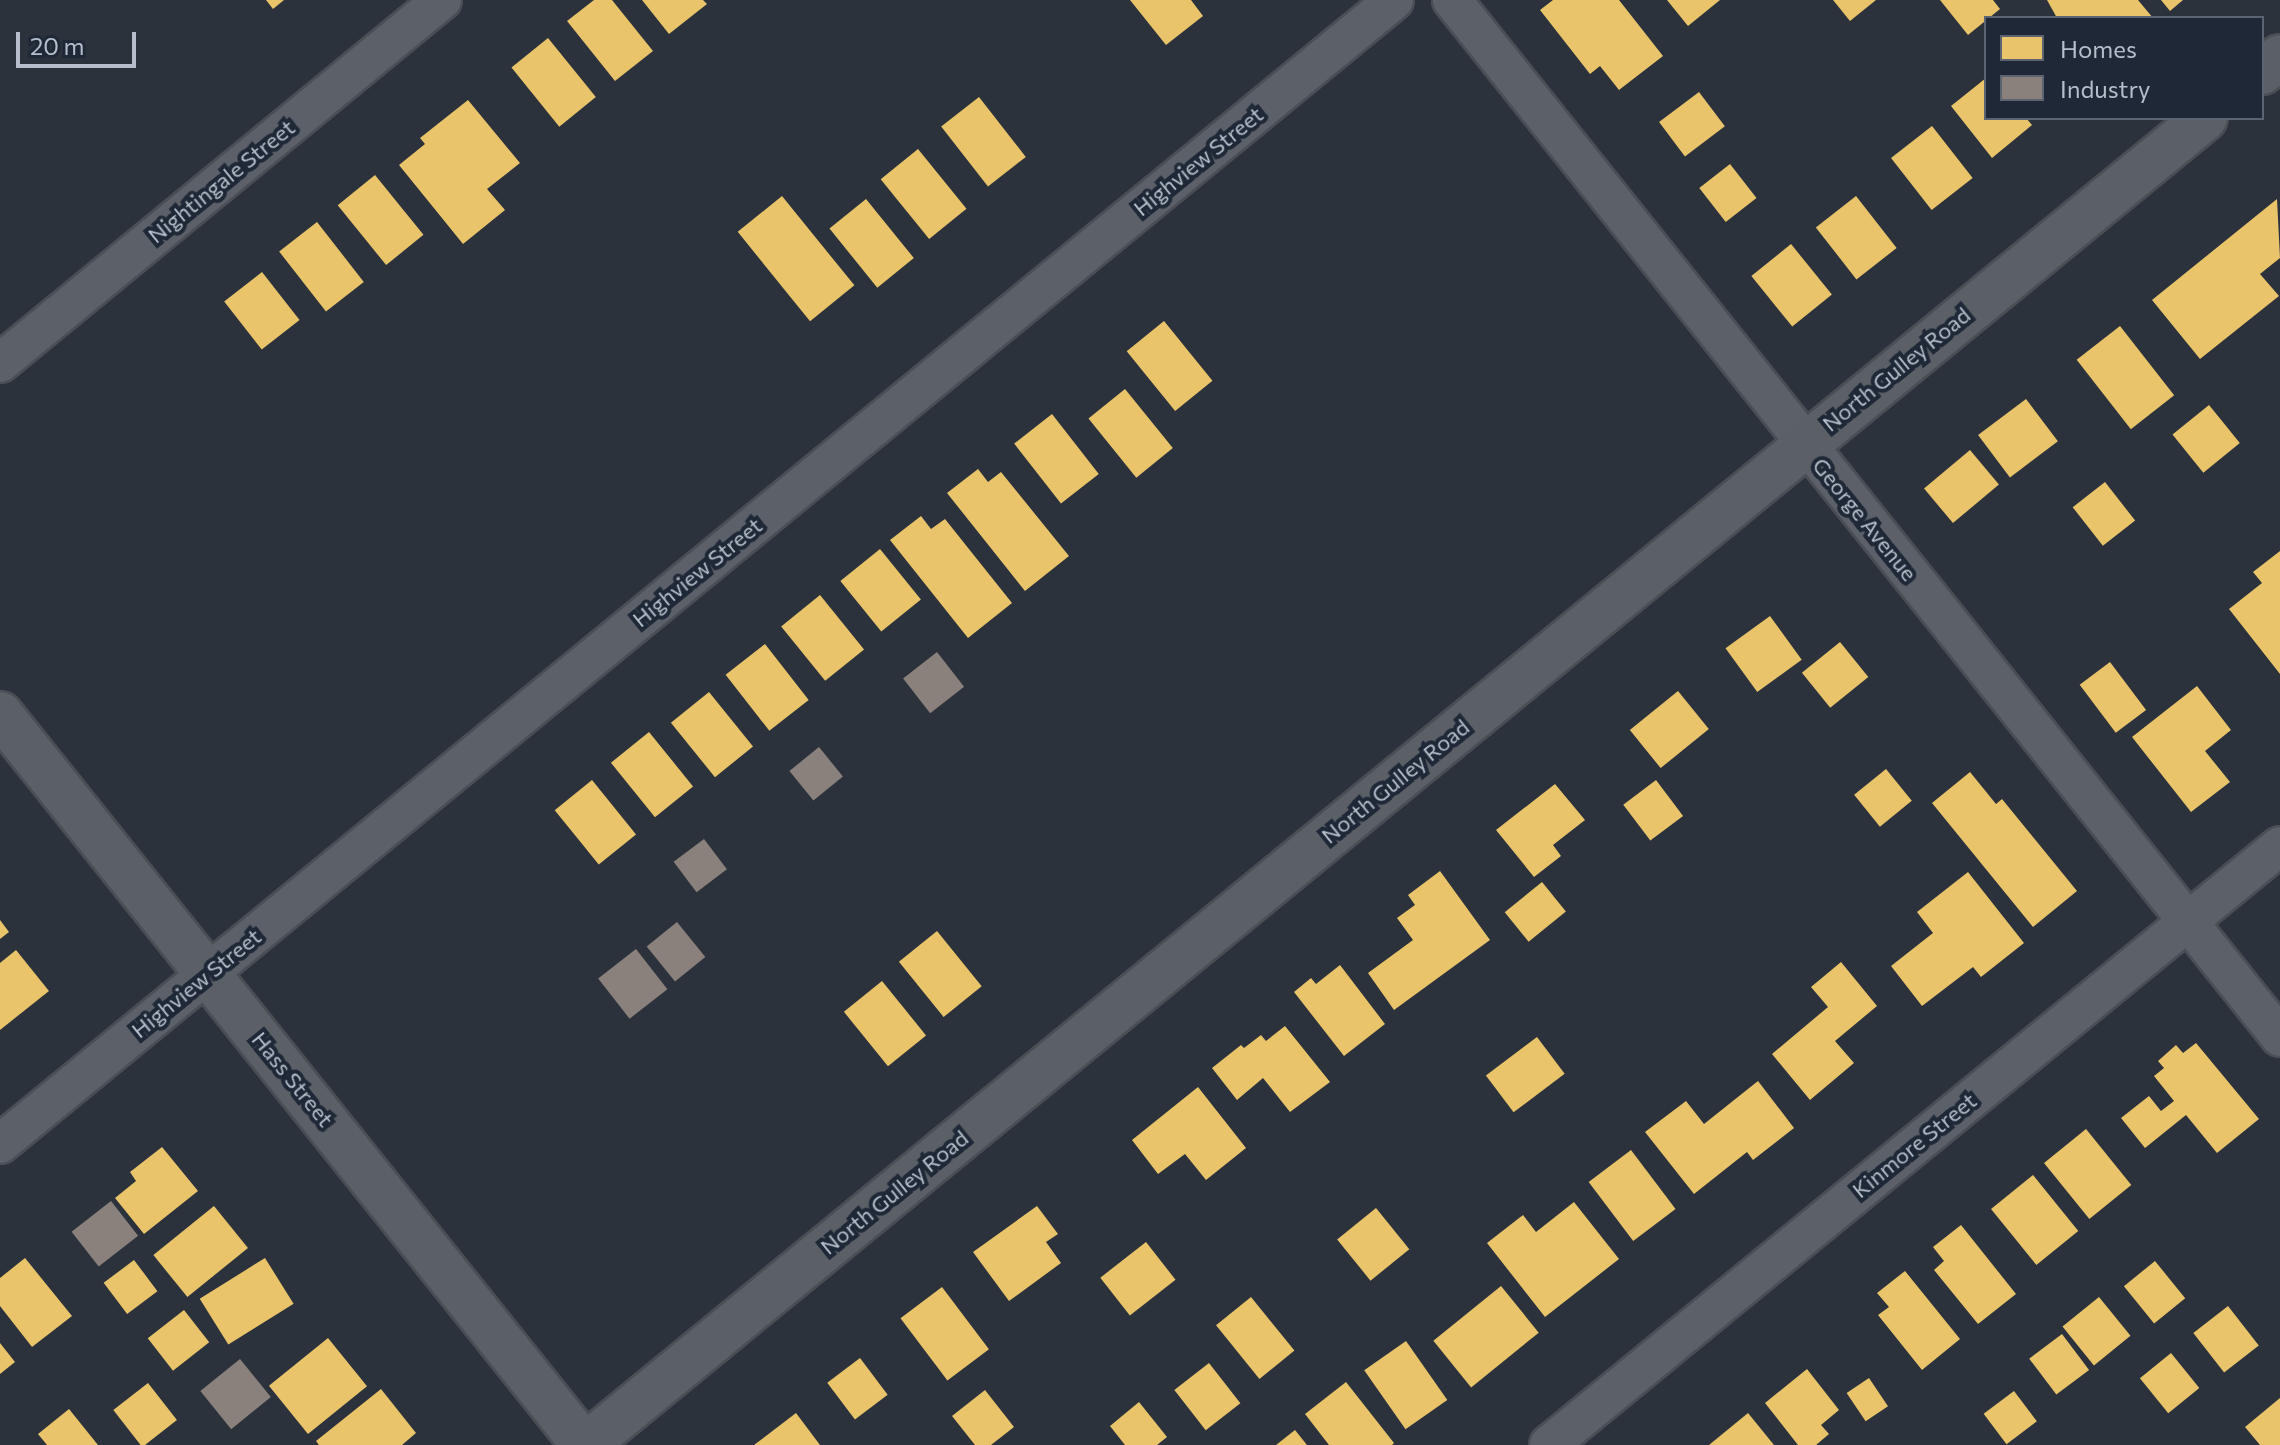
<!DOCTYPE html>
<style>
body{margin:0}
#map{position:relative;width:2280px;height:1445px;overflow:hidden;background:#2c323b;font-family:Commissioner,sans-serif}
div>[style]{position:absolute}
.homes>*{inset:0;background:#e9c46a;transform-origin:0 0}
.industry>*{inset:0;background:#8a817c;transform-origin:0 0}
.roads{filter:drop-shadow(2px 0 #4a4e55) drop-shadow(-2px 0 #4a4e55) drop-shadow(0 2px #4a4e55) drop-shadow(0 -2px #4a4e55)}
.street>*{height:38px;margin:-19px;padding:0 19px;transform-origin:19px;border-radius:19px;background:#5c6068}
.secondary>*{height:44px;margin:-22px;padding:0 22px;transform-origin:22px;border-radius:22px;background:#5b5f66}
span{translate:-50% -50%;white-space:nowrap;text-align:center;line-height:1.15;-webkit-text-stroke:8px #1f2836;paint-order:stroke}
.street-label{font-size:22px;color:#b7becb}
.legend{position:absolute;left:1984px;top:16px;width:280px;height:104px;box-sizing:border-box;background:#1f2836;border:2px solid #5c6472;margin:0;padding:10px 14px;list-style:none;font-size:24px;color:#b7becb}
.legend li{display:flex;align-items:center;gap:16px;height:40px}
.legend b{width:40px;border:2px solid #5c6472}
.scale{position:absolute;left:16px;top:32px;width:120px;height:36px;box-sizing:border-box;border:4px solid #b7becb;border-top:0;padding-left:10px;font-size:24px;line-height:28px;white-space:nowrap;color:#b7becb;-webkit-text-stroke:6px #1f2836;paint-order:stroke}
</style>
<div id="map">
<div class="homes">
<div style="clip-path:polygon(266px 0,284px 0,273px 9px)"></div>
<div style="clip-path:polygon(594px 0,612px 0,653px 51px,615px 81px,567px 21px)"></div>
<div style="clip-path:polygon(642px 0,703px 0,707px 4px,669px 34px)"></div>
<div style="clip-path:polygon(1130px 0,1191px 0,1203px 16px,1166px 45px)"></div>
<div style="clip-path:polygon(1553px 0,1619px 0,1663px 56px,1619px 90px,1600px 66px,1590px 74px,1540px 10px)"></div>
<div style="clip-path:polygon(1667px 0,1720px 0,1688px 26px)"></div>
<div style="clip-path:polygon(1833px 0,1876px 0,1850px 21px)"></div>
<div style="clip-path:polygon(1940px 0,1993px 0,2000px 9px,1968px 35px)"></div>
<div style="clip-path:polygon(2047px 0,2138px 0,2153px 18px,2057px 18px)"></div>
<div style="clip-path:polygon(2161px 0,2183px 0,2170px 11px)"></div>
<div style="left:548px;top:38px;width:76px;height:47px;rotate:51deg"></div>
<div style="clip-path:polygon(1986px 78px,1986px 118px,2026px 118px,2032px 125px,1992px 158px,1951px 106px)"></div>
<div style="left:1699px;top:92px;width:43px;height:50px;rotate:53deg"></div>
<div style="left:979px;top:97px;width:76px;height:48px;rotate:52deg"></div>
<div style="clip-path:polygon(468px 100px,520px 163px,487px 189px,505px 210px,463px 244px,399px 165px,425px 144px,420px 138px)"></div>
<div style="left:1932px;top:126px;width:66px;height:52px;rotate:52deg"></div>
<div style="left:918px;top:149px;width:77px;height:48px;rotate:51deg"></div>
<div style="left:1730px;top:164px;width:43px;height:39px;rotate:52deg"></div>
<div style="left:375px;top:175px;width:77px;height:48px;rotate:51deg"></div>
<div style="left:782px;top:196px;width:115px;height:57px;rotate:51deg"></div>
<div style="left:1856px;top:196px;width:66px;height:51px;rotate:52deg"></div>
<div style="left:866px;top:199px;width:76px;height:47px;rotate:51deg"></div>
<div style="clip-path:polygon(2277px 199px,2280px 258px,2260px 274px,2279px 296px,2200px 359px,2152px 300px)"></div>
<div style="left:317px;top:222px;width:76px;height:48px;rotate:52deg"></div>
<div style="left:1791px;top:244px;width:65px;height:51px;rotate:51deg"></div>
<div style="left:262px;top:272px;width:61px;height:48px;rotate:52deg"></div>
<div style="left:1164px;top:321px;width:77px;height:48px;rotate:51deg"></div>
<div style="left:2120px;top:326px;width:88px;height:55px;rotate:52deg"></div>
<div style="left:1125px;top:389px;width:76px;height:47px;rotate:51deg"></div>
<div style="left:2026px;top:399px;width:53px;height:60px;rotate:53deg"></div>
<div style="left:2209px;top:405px;width:49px;height:47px;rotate:51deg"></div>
<div style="left:1052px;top:414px;width:76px;height:48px;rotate:52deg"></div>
<div style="left:1970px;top:450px;width:45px;height:60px;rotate:50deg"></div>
<div style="clip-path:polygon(978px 469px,988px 482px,1001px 472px,1069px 556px,1025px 591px,947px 493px)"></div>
<div style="left:2105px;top:482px;width:49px;height:41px;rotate:52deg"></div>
<div style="clip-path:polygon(921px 516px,931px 529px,945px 519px,1012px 603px,968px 638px,890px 540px)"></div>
<div style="left:880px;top:549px;width:65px;height:51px;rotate:51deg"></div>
<div style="clip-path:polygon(2280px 551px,2280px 674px,2229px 609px,2262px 583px,2253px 572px)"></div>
<div style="left:820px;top:595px;width:70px;height:50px;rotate:51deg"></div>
<div style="left:1770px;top:616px;width:54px;height:55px;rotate:54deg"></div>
<div style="left:1840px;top:642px;width:45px;height:49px;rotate:51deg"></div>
<div style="left:765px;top:644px;width:71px;height:50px;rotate:52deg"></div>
<div style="left:2110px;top:662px;width:60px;height:38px;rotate:53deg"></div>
<div style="clip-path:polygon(2197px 686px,2231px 730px,2205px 751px,2230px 782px,2191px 812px,2132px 737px)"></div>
<div style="left:1678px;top:691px;width:49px;height:62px;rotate:51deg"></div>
<div style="left:709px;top:692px;width:70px;height:49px;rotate:51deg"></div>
<div style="left:649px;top:732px;width:70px;height:49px;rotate:51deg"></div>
<div style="left:1886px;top:769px;width:41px;height:41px;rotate:51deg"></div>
<div style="clip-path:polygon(1970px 772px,1996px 804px,2002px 799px,2077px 891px,2033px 927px,1932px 803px)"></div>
<div style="left:592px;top:780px;width:70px;height:48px;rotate:51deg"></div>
<div style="left:1656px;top:780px;width:45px;height:41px;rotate:53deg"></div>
<div style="clip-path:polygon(1555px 784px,1585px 820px,1553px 845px,1561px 856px,1534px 877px,1496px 830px)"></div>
<div style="clip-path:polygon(1440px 871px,1490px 940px,1394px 1010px,1368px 973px,1413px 940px,1397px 918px,1415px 905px,1408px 895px)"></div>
<div style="clip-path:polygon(1968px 872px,2024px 943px,1981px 977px,1973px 967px,1922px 1006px,1891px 966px,1933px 933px,1917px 912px)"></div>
<div style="left:1542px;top:882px;width:38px;height:48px;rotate:51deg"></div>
<div style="clip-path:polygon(0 920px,9px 932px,0 939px)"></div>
<div style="left:937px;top:931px;width:71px;height:49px;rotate:51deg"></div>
<div style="clip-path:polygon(16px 950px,49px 991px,0 1030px,0 963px)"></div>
<div style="clip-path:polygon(1841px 962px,1877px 1006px,1835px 1041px,1854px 1063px,1810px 1100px,1772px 1054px,1828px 1007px,1811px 987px)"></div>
<div style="clip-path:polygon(1340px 965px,1385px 1024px,1344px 1056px,1294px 992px,1311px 978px,1316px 984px)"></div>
<div style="left:882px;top:981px;width:70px;height:49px;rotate:51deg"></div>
<div style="clip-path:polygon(1285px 1026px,1330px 1082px,1290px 1112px,1263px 1078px,1237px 1100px,1212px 1068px,1241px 1045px,1244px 1048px,1261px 1035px,1266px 1041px)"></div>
<div style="left:1537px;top:1037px;width:46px;height:64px;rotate:53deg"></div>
<div style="clip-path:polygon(2196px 1043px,2259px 1119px,2217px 1153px,2186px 1115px,2145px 1148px,2121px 1118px,2149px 1096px,2161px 1111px,2174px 1101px,2154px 1076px,2164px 1068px,2158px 1061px,2176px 1045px,2183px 1053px)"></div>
<div style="clip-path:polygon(1758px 1081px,1794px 1128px,1753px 1160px,1747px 1152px,1694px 1194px,1645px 1132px,1686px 1101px,1704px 1124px)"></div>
<div style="clip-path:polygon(1198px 1087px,1246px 1148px,1206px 1180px,1185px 1154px,1158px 1174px,1132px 1140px)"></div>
<div style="left:2086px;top:1129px;width:72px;height:54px;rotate:51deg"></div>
<div style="clip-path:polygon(162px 1147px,198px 1191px,144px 1234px,115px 1198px,136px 1181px,130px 1172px)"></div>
<div style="left:1631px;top:1150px;width:74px;height:53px;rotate:53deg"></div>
<div style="left:2033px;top:1175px;width:72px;height:54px;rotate:51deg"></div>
<div style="clip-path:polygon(1574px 1202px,1619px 1259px,1545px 1317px,1487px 1243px,1523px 1215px,1536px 1232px)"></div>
<div style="left:214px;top:1206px;width:54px;height:78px;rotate:51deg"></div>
<div style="clip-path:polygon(1037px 1206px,1058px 1234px,1046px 1242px,1061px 1263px,1009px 1301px,973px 1252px)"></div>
<div style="left:1376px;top:1208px;width:53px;height:50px;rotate:51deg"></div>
<div style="clip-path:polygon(1961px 1225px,2016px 1294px,1978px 1324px,1934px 1270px,1944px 1261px,1933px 1247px)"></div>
<div style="left:1146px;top:1242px;width:48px;height:58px;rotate:52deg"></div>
<div style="clip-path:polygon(25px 1258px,72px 1316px,32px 1347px,0 1306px,0 1278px)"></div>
<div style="left:265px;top:1258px;width:54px;height:77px;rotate:58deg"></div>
<div style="left:134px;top:1260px;width:39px;height:38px;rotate:53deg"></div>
<div style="left:2155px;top:1261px;width:48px;height:40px;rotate:51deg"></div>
<div style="clip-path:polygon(1905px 1271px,1960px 1339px,1922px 1370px,1878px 1315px,1889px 1307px,1877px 1293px)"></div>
<div style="left:1501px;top:1286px;width:60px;height:87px;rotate:51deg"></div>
<div style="left:942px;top:1287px;width:78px;height:52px;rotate:53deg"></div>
<div style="left:1251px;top:1297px;width:69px;height:45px;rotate:51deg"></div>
<div style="left:2099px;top:1297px;width:50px;height:47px;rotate:51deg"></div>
<div style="left:2228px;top:1306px;width:50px;height:44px;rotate:52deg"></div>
<div style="left:184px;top:1310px;width:41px;height:46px;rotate:52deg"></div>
<div style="left:2062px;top:1334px;width:45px;height:41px;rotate:53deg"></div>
<div style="left:328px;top:1338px;width:62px;height:76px;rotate:51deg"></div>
<div style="left:1406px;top:1341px;width:72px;height:51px;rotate:55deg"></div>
<div style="clip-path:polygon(0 1343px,15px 1362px,0 1374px)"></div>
<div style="left:2171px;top:1353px;width:45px;height:40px;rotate:51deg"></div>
<div style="left:860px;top:1358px;width:46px;height:41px;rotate:53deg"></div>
<div style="left:1209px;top:1363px;width:51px;height:44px;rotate:52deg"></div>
<div style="clip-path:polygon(1807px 1369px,1839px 1410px,1821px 1425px,1829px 1434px,1816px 1445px,1798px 1445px,1765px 1403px)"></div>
<div style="left:1869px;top:1378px;width:34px;height:27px;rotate:56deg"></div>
<div style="clip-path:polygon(1346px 1382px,1394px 1443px,1392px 1445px,1329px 1445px,1305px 1414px)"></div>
<div style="left:148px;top:1383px;width:47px;height:44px;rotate:52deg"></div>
<div style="clip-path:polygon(381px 1389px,416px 1433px,402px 1445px,319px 1445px,316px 1441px)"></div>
<div style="clip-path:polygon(985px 1390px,1014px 1427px,991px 1445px,975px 1445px,952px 1416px)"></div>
<div style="left:2014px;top:1391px;width:38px;height:38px;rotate:53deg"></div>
<div style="clip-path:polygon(2280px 1398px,2280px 1445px,2260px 1445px,2245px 1427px)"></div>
<div style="clip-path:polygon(1139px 1402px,1167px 1437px,1157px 1445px,1125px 1445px,1110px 1426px)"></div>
<div style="clip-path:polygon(69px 1409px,98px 1445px,47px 1445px,38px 1434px)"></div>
<div style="clip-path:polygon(796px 1413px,820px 1445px,754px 1445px)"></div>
<div style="clip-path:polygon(1748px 1413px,1774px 1445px,1709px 1445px)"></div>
<div style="clip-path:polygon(1295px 1430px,1307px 1445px,1276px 1445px)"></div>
</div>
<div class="industry">
<div style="left:937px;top:652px;width:44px;height:43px;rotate:52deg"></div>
<div style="left:819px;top:747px;width:38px;height:38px;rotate:51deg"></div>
<div style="left:704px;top:839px;width:38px;height:38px;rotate:53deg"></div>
<div style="left:677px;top:922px;width:45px;height:39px;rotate:51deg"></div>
<div style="left:636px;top:949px;width:51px;height:48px;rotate:52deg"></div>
<div style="left:111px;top:1201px;width:44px;height:50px;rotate:52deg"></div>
<div style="left:240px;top:1359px;width:49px;height:51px;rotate:51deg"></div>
</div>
<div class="roads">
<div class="street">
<div style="left:1452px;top:0;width:1327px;rotate:51.39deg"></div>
<div style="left:0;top:363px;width:572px;rotate:-39.4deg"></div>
<div style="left:0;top:1144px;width:1803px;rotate:-39.37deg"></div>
<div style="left:1549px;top:1445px;width:945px;rotate:-39.33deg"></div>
</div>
<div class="secondary">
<div style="left:2262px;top:72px;width:23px;rotate:-40deg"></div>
<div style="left:0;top:714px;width:936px;rotate:51.38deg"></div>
<div style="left:586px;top:1445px;width:2093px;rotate:-39.34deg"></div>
</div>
</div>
<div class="street-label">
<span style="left:1198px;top:161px;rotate:-39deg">Highview Street</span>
<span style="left:221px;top:181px;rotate:-39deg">Nightingale Street</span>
<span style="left:1896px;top:369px;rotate:-39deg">North Gulley Road</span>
<span style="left:1865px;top:519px;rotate:51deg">George Avenue</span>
<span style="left:697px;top:572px;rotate:-39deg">Highview Street</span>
<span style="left:1395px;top:781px;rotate:-39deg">North Gulley Road</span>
<span style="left:196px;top:983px;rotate:-39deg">Highview Street</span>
<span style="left:293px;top:1079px;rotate:51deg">Hass Street</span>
<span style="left:1914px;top:1145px;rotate:-39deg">Kinmore Street</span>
<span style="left:894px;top:1192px;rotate:-39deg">North Gulley Road</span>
</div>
<ul class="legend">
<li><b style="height:22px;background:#e9c46a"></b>Homes</li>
<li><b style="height:22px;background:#8a817c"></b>Industry</li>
</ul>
<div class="scale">20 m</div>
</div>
